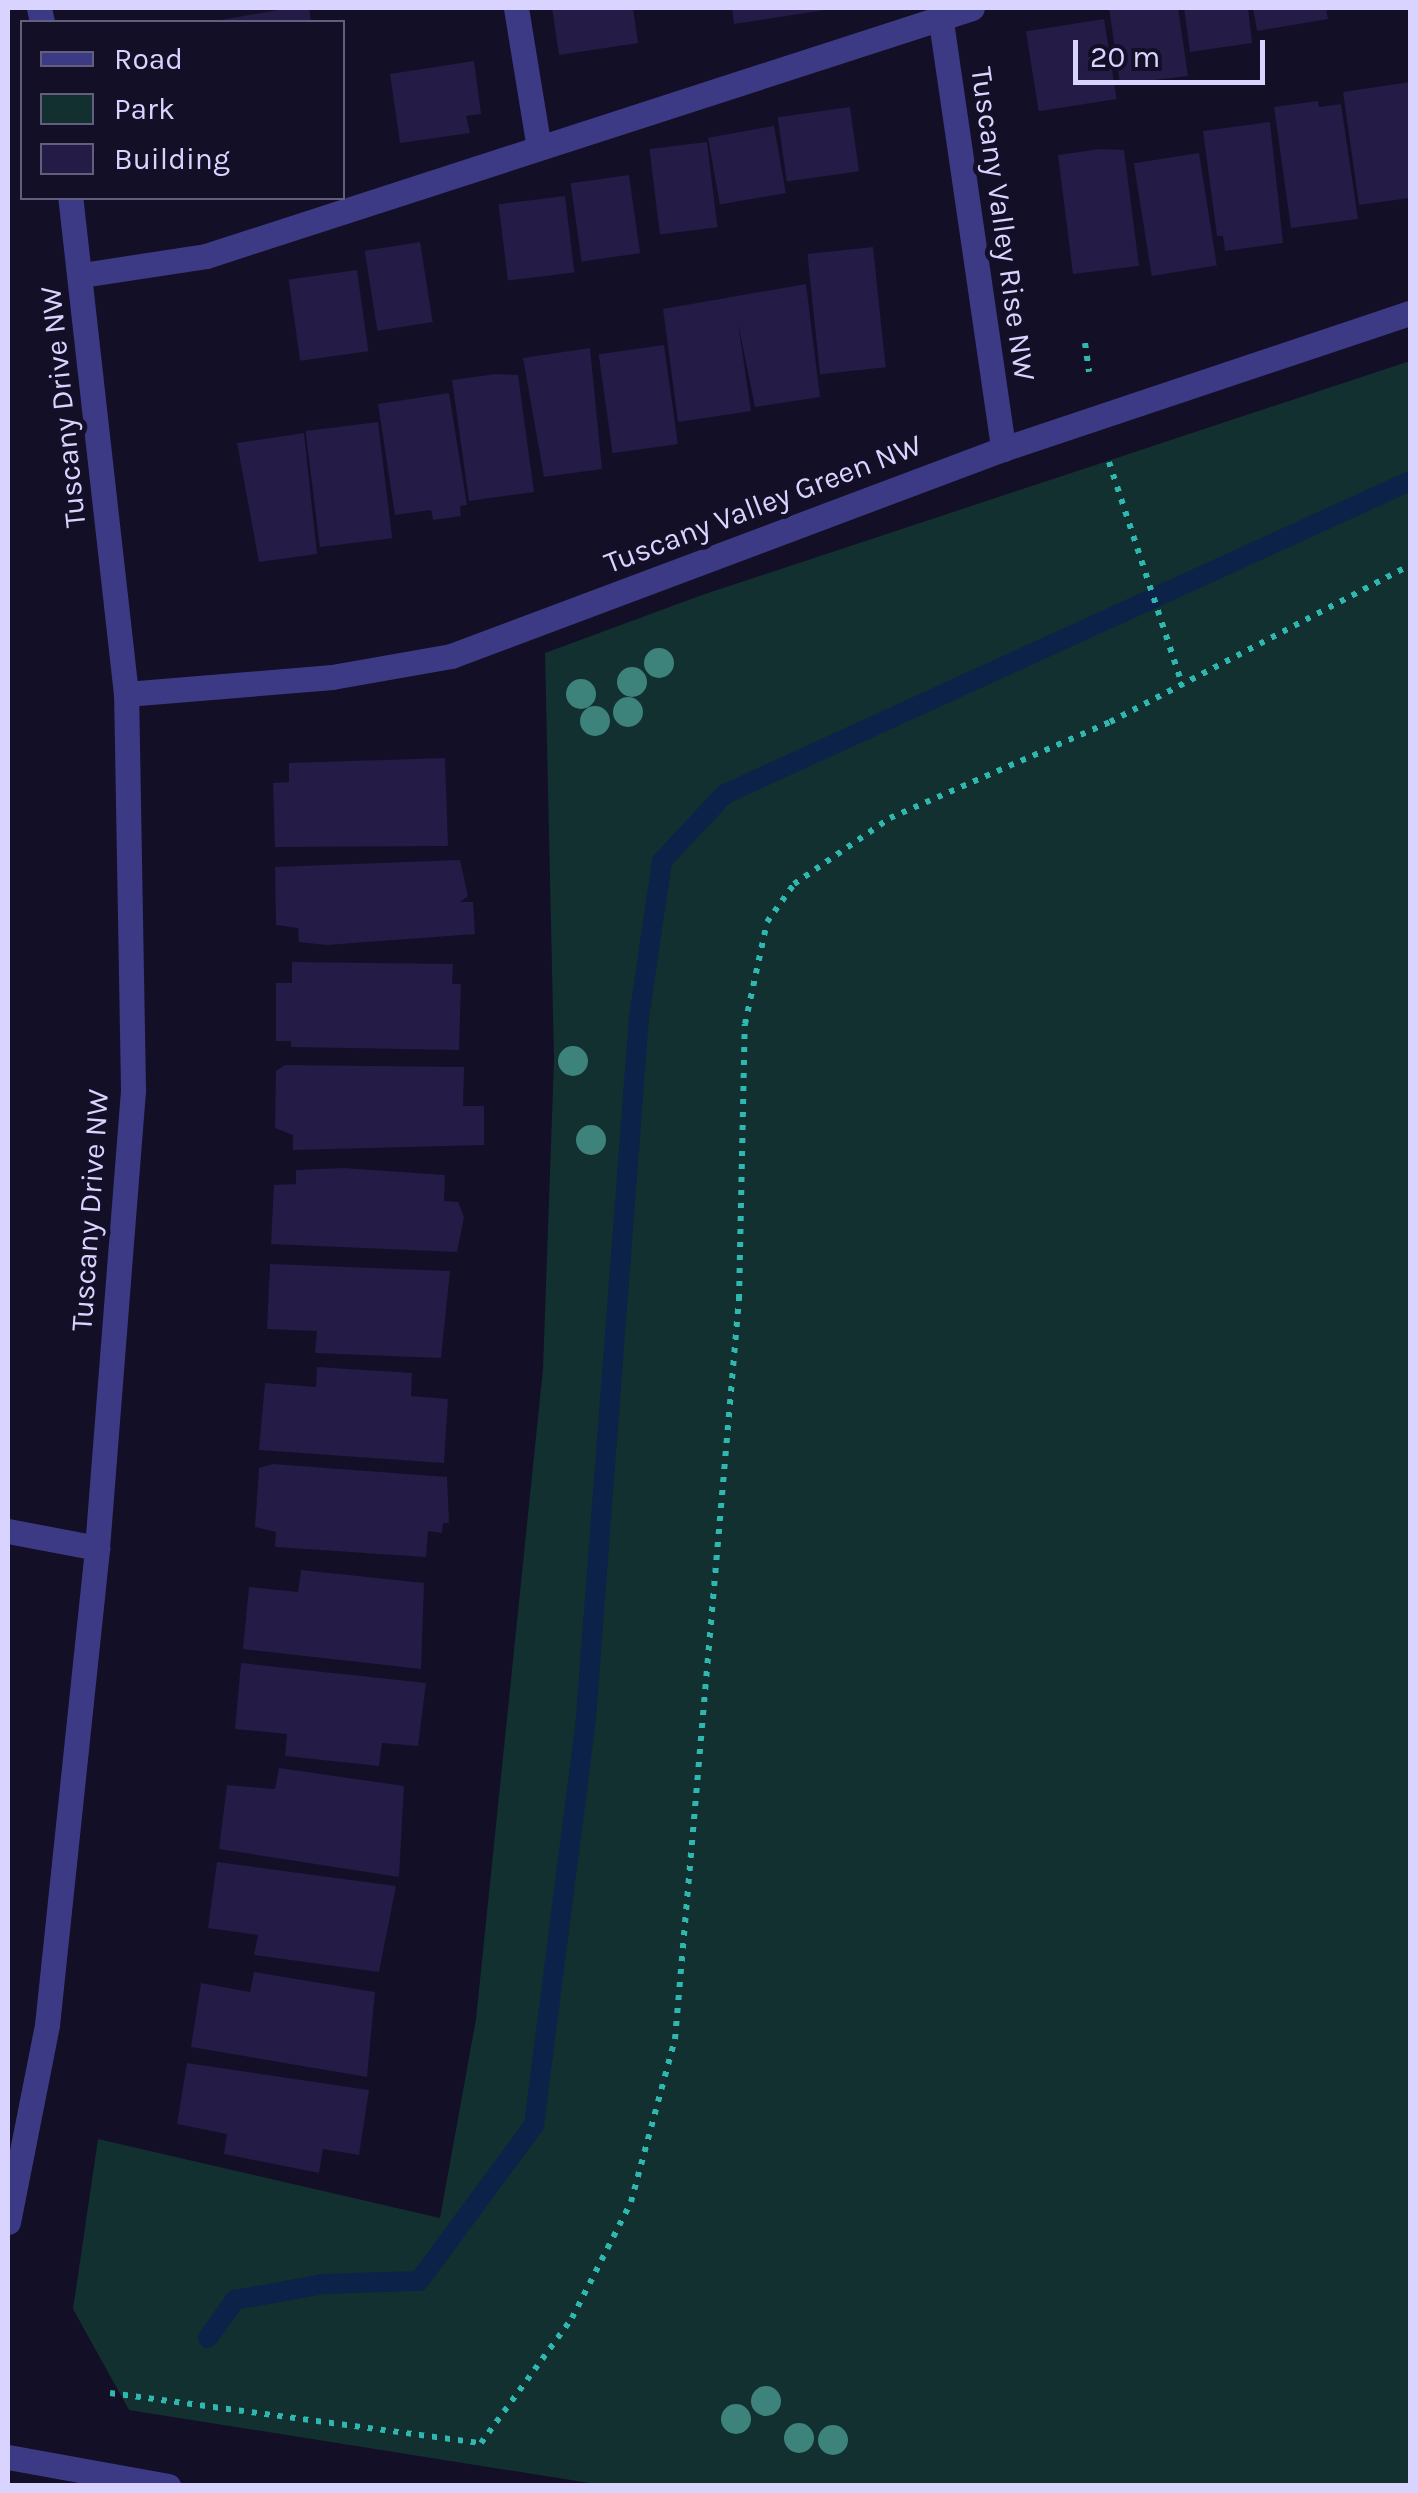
<!DOCTYPE html>
<style>
body{margin:0}
#map{position:relative;width:1418px;height:2493px;overflow:hidden;background:#130f26;font-family:Karla,sans-serif}
div>[style]{position:absolute}
.green>*{inset:0;background:#12302f}
.stream>*{height:20px;margin:-10px;padding:0 10px;transform-origin:10px;border-radius:10px;background:#0c2248}
.building>*{inset:0;background:#241b47;transform-origin:0 0}
.path>*{height:6px;margin-top:-3px;transform-origin:0;background:repeating-linear-gradient(90deg,#2fb8b0 0 5px,transparent 0 13px)}
.lane>*{height:25px;margin:-12.5px;padding:0 12.5px;transform-origin:12.5px;border-radius:12.5px;background:#3d3a85}
.street>*{height:25px;margin:-12.5px;padding:0 12.5px;transform-origin:12.5px;border-radius:12.5px;background:#3d3a85}
.trees>*{width:30px;height:30px;margin:-15px;border-radius:50%;background:#3d827b}
span{translate:-50% -50%;white-space:nowrap;text-align:center;line-height:1.15;-webkit-text-stroke:10px #130f26;paint-order:stroke}
.street-label{font-size:30px;color:#d9d4ff}
.frame{position:absolute;inset:0;border:10px solid #d9d4ff;pointer-events:none}
.legend{position:absolute;left:20px;top:20px;width:325px;height:180px;box-sizing:border-box;background:#130f26;border:2px solid #625e7d;margin:0;padding:12px 18px;list-style:none;font-size:30px;color:#d9d4ff}
.legend li{display:flex;align-items:center;gap:20px;height:50px}
.legend b{width:50px;border:2px solid #625e7d}
.scale{position:absolute;left:1073px;top:40px;width:192px;height:45px;box-sizing:border-box;border:5px solid #d9d4ff;border-top:0;padding-left:12px;font-size:30px;line-height:35px;white-space:nowrap;color:#d9d4ff;-webkit-text-stroke:8px #130f26;paint-order:stroke}
</style>
<div id="map">
<div class="green">
<div style="clip-path:polygon(1410px 361px,1410px 2485px,602px 2485px,129px 2410px,73px 2309px,98px 2139px,440px 2218px,476px 2019px,543px 1369px,554px 1060px,545px 653px,702px 595px)"></div>
</div>
<div class="stream">
<div style="left:208px;top:2338px;width:47px;rotate:-54.6deg"></div>
<div style="left:235px;top:2300px;width:89px;rotate:-10.3deg"></div>
<div style="left:323px;top:2284px;width:96px;rotate:-1.8deg"></div>
<div style="left:419px;top:2281px;width:194px;rotate:-53.6deg"></div>
<div style="left:534px;top:2125px;width:411px;rotate:-82.7deg"></div>
<div style="left:586px;top:1717px;width:702px;rotate:-85.67deg"></div>
<div style="left:639px;top:1017px;width:158px;rotate:-81.6deg"></div>
<div style="left:662px;top:861px;width:92px;rotate:-46.8deg"></div>
<div style="left:725px;top:794px;width:753px;rotate:-24.56deg"></div>
</div>
<div class="building">
<div style="clip-path:polygon(289px 8px,309px 8px,311px 22px,210px 22px)"></div>
<div style="clip-path:polygon(552px 8px,633px 8px,638px 43px,559px 55px)"></div>
<div style="clip-path:polygon(732px 8px,825px 8px,825px 10px,734px 24px)"></div>
<div style="clip-path:polygon(1109px 8px,1178px 8px,1188px 76px,1120px 84px)"></div>
<div style="clip-path:polygon(1184px 8px,1248px 8px,1252px 43px,1190px 52px)"></div>
<div style="clip-path:polygon(1253px 8px,1326px 8px,1328px 19px,1257px 31px)"></div>
<div style="left:1104px;top:19px;width:81px;height:79px;rotate:81deg"></div>
<div style="clip-path:polygon(474px 61px,481px 114px,466px 116px,470px 133px,400px 143px,390px 74px)"></div>
<div style="clip-path:polygon(1410px 82px,1410px 198px,1359px 205px,1343px 92px)"></div>
<div style="clip-path:polygon(1318px 101px,1319px 107px,1341px 104px,1358px 219px,1291px 228px,1274px 107px)"></div>
<div style="left:850px;top:107px;width:65px;height:73px;rotate:82deg"></div>
<div style="clip-path:polygon(1270px 122px,1283px 243px,1225px 251px,1223px 236px,1217px 236px,1203px 131px)"></div>
<div style="left:774px;top:126px;width:68px;height:67px;rotate:80deg"></div>
<div style="left:707px;top:142px;width:86px;height:58px;rotate:83deg"></div>
<div style="clip-path:polygon(1100px 149px,1124px 150px,1139px 266px,1073px 274px,1058px 155px)"></div>
<div style="left:1199px;top:153px;width:114px;height:66px;rotate:81deg"></div>
<div style="left:629px;top:175px;width:79px;height:59px;rotate:82deg"></div>
<div style="left:565px;top:196px;width:77px;height:67px;rotate:83deg"></div>
<div style="left:420px;top:242px;width:81px;height:56px;rotate:81deg"></div>
<div style="left:873px;top:247px;width:121px;height:66px;rotate:84deg"></div>
<div style="left:357px;top:270px;width:82px;height:69px;rotate:82deg"></div>
<div style="clip-path:polygon(806px 284px,820px 397px,755px 407px,738px 323px,751px 411px,678px 422px,663px 309px)"></div>
<div style="left:664px;top:345px;width:100px;height:66px;rotate:82deg"></div>
<div style="clip-path:polygon(590px 348px,602px 469px,544px 477px,523px 358px)"></div>
<div style="clip-path:polygon(496px 374px,518px 375px,534px 492px,469px 501px,452px 380px)"></div>
<div style="clip-path:polygon(449px 393px,467px 505px,460px 506px,461px 516px,433px 520px,431px 510px,395px 515px,378px 404px)"></div>
<div style="left:378px;top:422px;width:117px;height:73px;rotate:83deg"></div>
<div style="clip-path:polygon(304px 433px,317px 554px,259px 562px,237px 443px)"></div>
<div style="clip-path:polygon(445px 758px,448px 846px,275px 847px,273px 783px,289px 782px,289px 763px)"></div>
<div style="clip-path:polygon(460px 860px,468px 896px,460px 902px,473px 902px,475px 934px,326px 945px,299px 942px,298px 928px,276px 925px,275px 867px)"></div>
<div style="clip-path:polygon(292px 962px,453px 964px,452px 984px,461px 984px,459px 1050px,291px 1047px,291px 1041px,276px 1041px,276px 983px,292px 983px)"></div>
<div style="clip-path:polygon(285px 1065px,464px 1067px,463px 1106px,484px 1106px,484px 1145px,293px 1150px,293px 1135px,275px 1128px,276px 1071px)"></div>
<div style="clip-path:polygon(343px 1168px,445px 1175px,444px 1201px,458px 1202px,464px 1217px,457px 1252px,271px 1244px,274px 1185px,296px 1184px,296px 1170px)"></div>
<div style="clip-path:polygon(270px 1264px,450px 1271px,441px 1358px,315px 1353px,317px 1331px,267px 1329px)"></div>
<div style="clip-path:polygon(317px 1367px,412px 1373px,411px 1396px,448px 1399px,444px 1463px,259px 1450px,265px 1383px,316px 1387px)"></div>
<div style="clip-path:polygon(273px 1464px,447px 1477px,449px 1523px,443px 1523px,442px 1533px,428px 1531px,426px 1557px,275px 1547px,276px 1532px,255px 1527px,259px 1468px)"></div>
<div style="clip-path:polygon(301px 1570px,424px 1583px,421px 1669px,243px 1649px,249px 1587px,298px 1592px)"></div>
<div style="clip-path:polygon(241px 1663px,426px 1683px,418px 1746px,382px 1743px,379px 1766px,285px 1756px,287px 1734px,235px 1729px)"></div>
<div style="clip-path:polygon(279px 1768px,404px 1786px,399px 1877px,219px 1849px,227px 1785px,275px 1789px)"></div>
<div style="clip-path:polygon(217px 1862px,396px 1886px,379px 1972px,254px 1955px,258px 1935px,208px 1928px)"></div>
<div style="clip-path:polygon(254px 1972px,375px 1992px,367px 2077px,191px 2047px,201px 1983px,250px 1992px)"></div>
<div style="clip-path:polygon(187px 2063px,369px 2090px,359px 2155px,323px 2149px,319px 2173px,224px 2154px,227px 2134px,177px 2124px)"></div>
</div>
<div class="path">
<div style="left:1085px;top:343px;width:29px;rotate:82deg"></div>
<div style="left:1109px;top:462px;width:234px;rotate:71.8deg"></div>
<div style="left:110px;top:2393px;width:374px;rotate:7.7deg"></div>
<div style="left:481px;top:2443px;width:155px;rotate:-53.9deg"></div>
<div style="left:572px;top:2318px;width:130px;rotate:-63deg"></div>
<div style="left:631px;top:2202px;width:169px;rotate:-74.9deg"></div>
<div style="left:675px;top:2039px;width:743px;rotate:-85.06deg"></div>
<div style="left:739px;top:1299px;width:275px;rotate:-88.8deg"></div>
<div style="left:745px;top:1024px;width:104px;rotate:-77.8deg"></div>
<div style="left:767px;top:922px;width:47px;rotate:-54.6deg"></div>
<div style="left:794px;top:884px;width:116px;rotate:-34.5deg"></div>
<div style="left:890px;top:818px;width:240px;rotate:-23.6deg"></div>
<div style="left:1110px;top:722px;width:339px;rotate:-27.6deg"></div>
</div>
<div class="lane">
<div style="left:516px;top:8px;width:137px;rotate:80.7deg"></div>
<div style="left:82px;top:275px;width:125px;rotate:-8.7deg"></div>
<div style="left:206px;top:256px;width:805px;rotate:-17.94deg"></div>
</div>
<div class="street">
<div style="left:39px;top:8px;width:14px;rotate:78deg"></div>
<div style="left:939px;top:8px;width:446px;rotate:81.7deg"></div>
<div style="left:126px;top:694px;width:207px;rotate:-4.7deg"></div>
<div style="left:332px;top:677px;width:121px;rotate:-10deg"></div>
<div style="left:451px;top:656px;width:590px;rotate:-20.56deg"></div>
<div style="left:1003px;top:449px;width:429px;rotate:-18.5deg"></div>
<div style="left:8px;top:1531px;width:91px;rotate:10.8deg"></div>
<div style="left:8px;top:2222px;width:201px;rotate:-78.8deg"></div>
<div style="left:47px;top:2025px;width:480px;rotate:-84deg"></div>
<div style="left:97px;top:1548px;width:460px;rotate:-85.5deg"></div>
<div style="left:133px;top:1089px;width:395px;rotate:-91deg"></div>
<div style="left:126px;top:694px;width:499px;rotate:-96.4deg"></div>
<div style="left:8px;top:2457px;width:163px;rotate:10.3deg"></div>
</div>
<div class="trees">
<div style="left:659px;top:663px"></div>
<div style="left:632px;top:682px"></div>
<div style="left:581px;top:694px"></div>
<div style="left:628px;top:712px"></div>
<div style="left:595px;top:721px"></div>
<div style="left:573px;top:1061px"></div>
<div style="left:591px;top:1140px"></div>
<div style="left:766px;top:2401px"></div>
<div style="left:736px;top:2419px"></div>
<div style="left:799px;top:2438px"></div>
<div style="left:833px;top:2440px"></div>
</div>
<div class="street-label">
<span style="left:1003px;top:224px;rotate:82deg">Tuscany Valley Rise NW</span>
<span style="left:63px;top:407px;rotate:-96deg">Tuscany Drive NW</span>
<span style="left:763px;top:504px;rotate:-21deg">Tuscany Valley Green NW</span>
<span style="left:90px;top:1210px;rotate:-86deg">Tuscany Drive NW</span>
</div>
<div class="frame"></div>
<ul class="legend">
<li><b style="height:12px;background:#3d3a85"></b>Road</li>
<li><b style="height:28px;background:#12302f"></b>Park</li>
<li><b style="height:28px;background:#241b47"></b>Building</li>
</ul>
<div class="scale">20 m</div>
</div>
